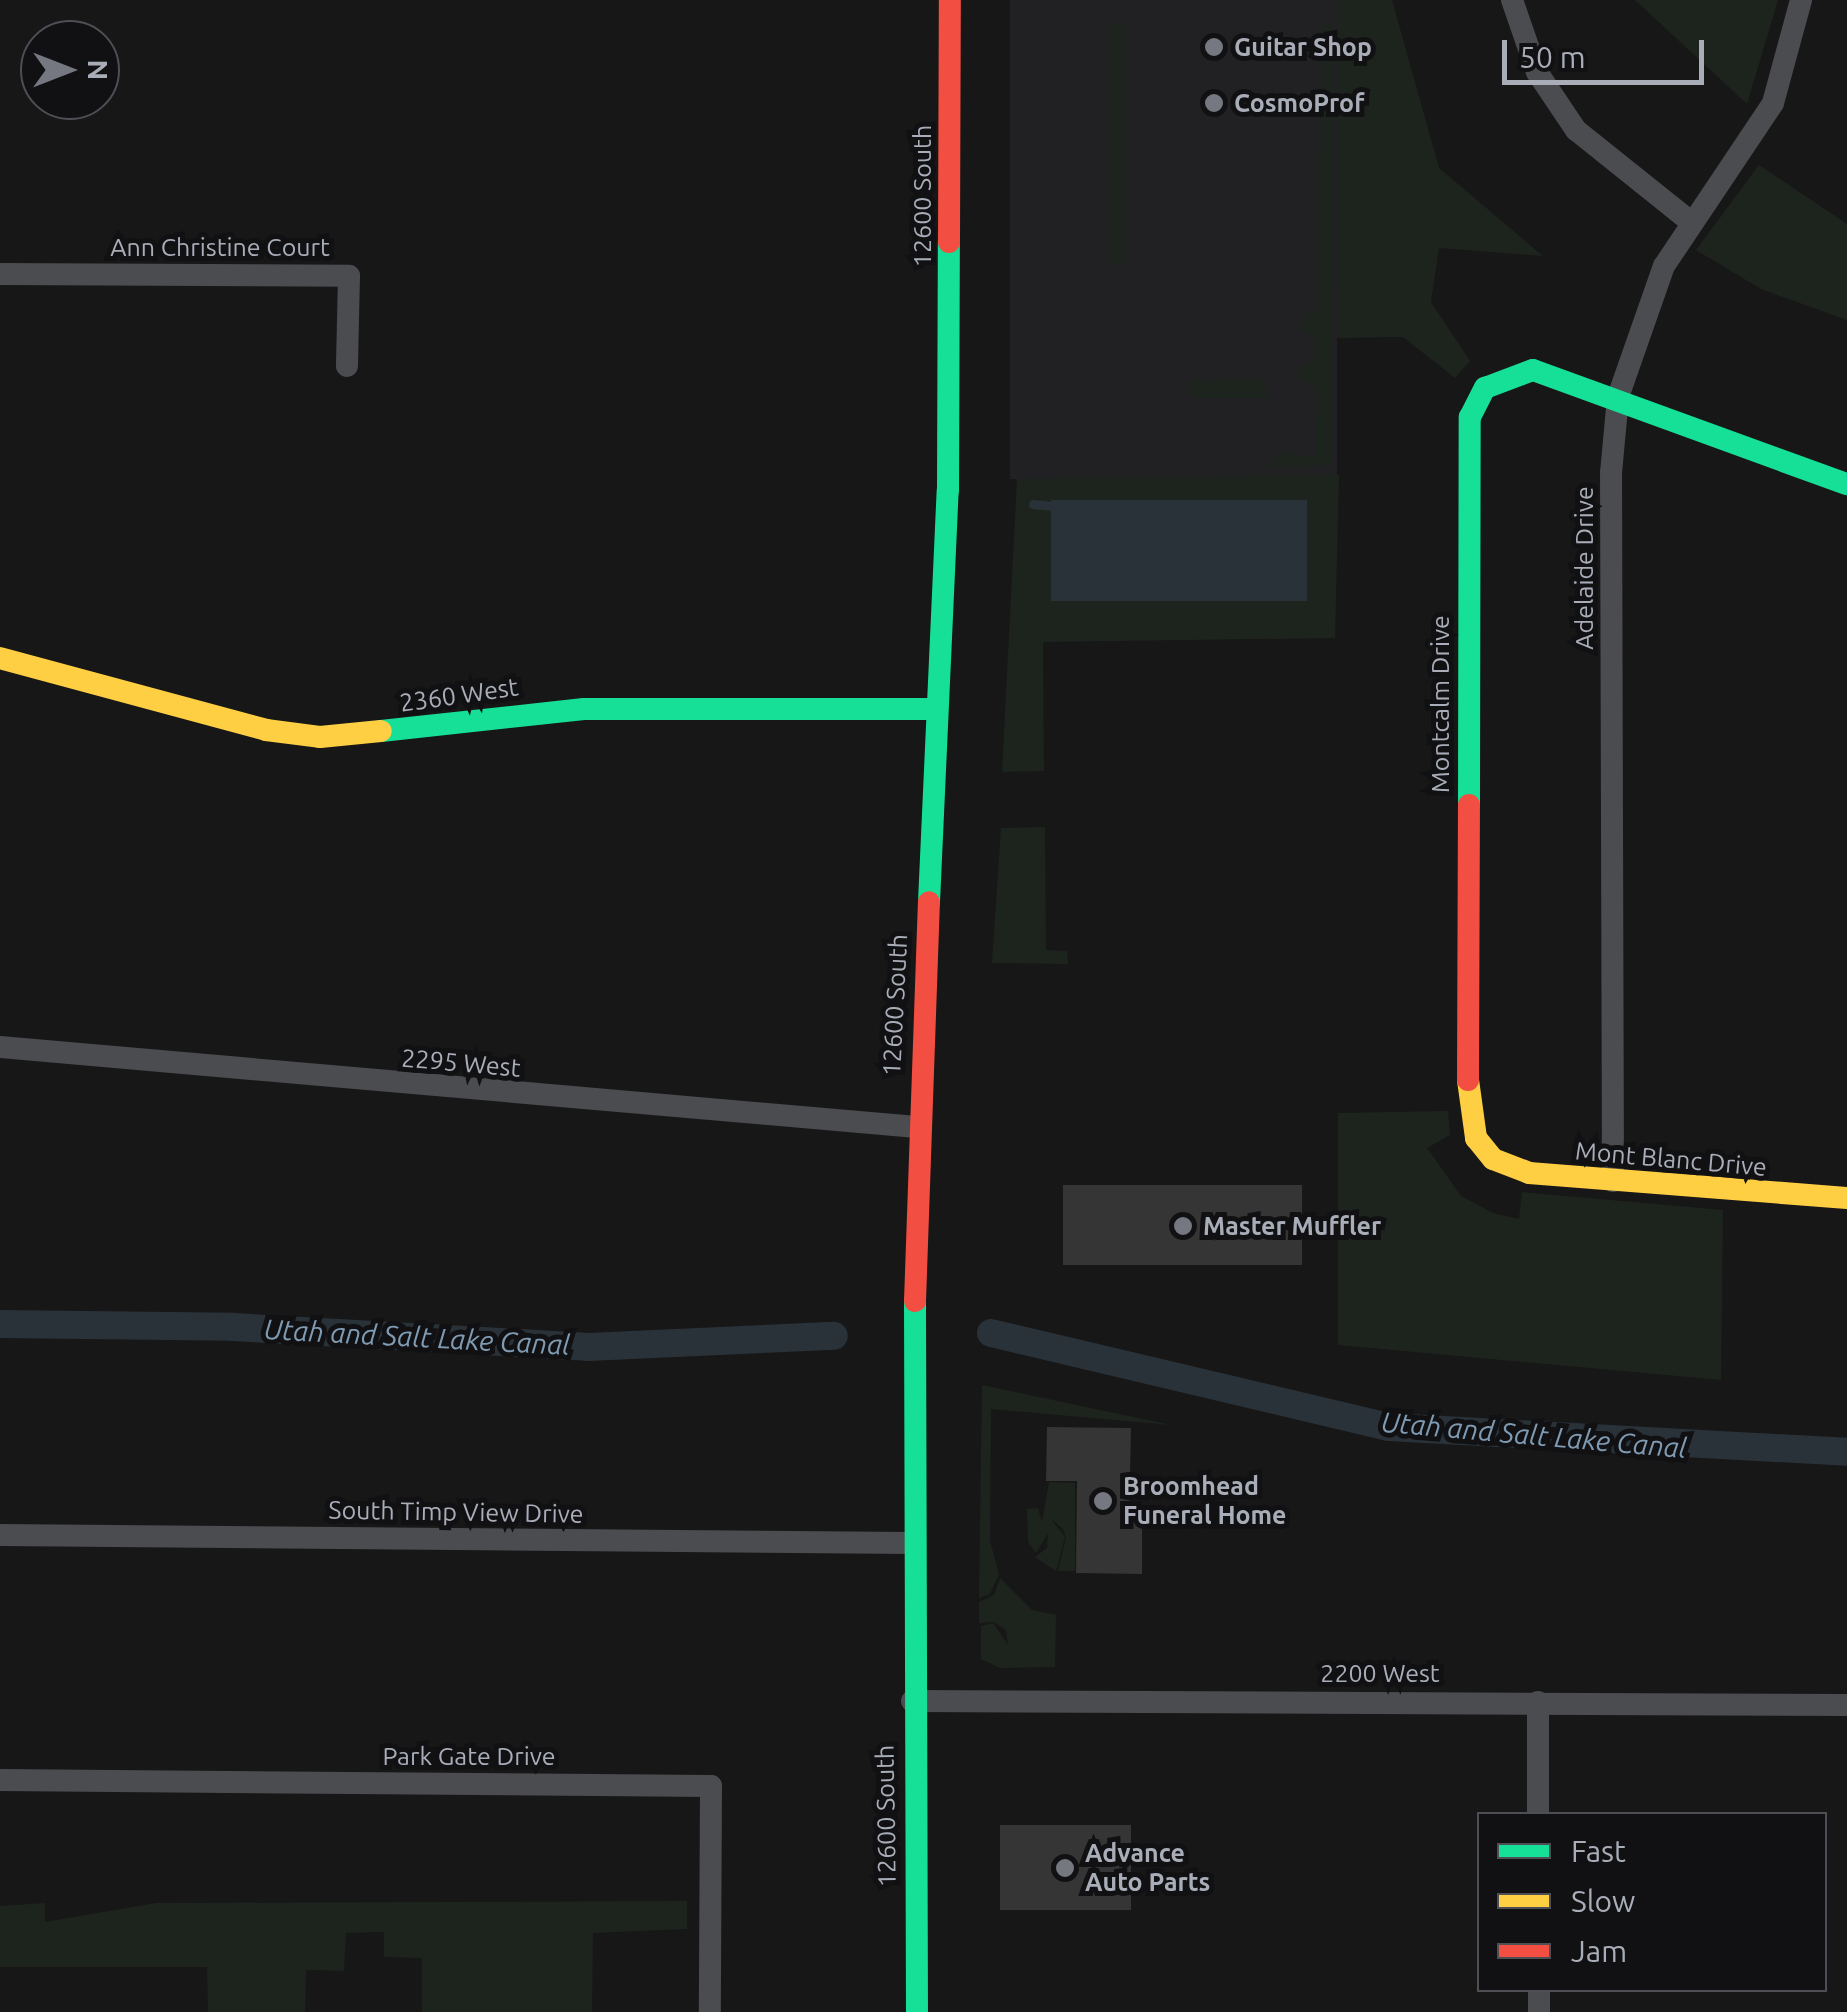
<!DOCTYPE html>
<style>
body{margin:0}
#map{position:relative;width:1847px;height:2012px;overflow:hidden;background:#171717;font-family:Ubuntu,sans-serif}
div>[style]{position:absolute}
.built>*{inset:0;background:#212123;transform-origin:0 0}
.green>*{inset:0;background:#1d241e;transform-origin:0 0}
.water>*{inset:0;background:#2a3239;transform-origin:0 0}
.stream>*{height:9px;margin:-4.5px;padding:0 4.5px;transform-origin:4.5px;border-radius:4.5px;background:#2a3239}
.canal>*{height:28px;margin:-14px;padding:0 14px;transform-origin:14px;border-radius:14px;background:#2a3239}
.building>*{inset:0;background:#353536;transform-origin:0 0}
.street>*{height:22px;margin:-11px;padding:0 11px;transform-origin:11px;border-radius:11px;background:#4b4c50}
.fast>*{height:22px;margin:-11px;padding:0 11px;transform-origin:11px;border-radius:11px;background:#16e098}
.slow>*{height:22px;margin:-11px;padding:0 11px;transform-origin:11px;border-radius:11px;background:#ffcf43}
.jam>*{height:22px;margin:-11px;padding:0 11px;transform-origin:11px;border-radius:11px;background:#f24e42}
.dots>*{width:28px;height:28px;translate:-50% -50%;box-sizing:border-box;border:5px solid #111113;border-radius:50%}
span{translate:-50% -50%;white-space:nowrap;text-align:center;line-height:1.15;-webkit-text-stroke:10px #111113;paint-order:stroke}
.poi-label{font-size:25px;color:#a8adb8;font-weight:700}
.left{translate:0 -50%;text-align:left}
.street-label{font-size:25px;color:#a8adb8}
.water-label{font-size:28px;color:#7f9bb3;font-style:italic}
.legend{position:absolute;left:1477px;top:1812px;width:350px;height:180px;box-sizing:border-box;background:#111113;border:2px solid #4d4f55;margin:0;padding:12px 18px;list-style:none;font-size:30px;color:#a8adb8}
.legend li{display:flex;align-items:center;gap:20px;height:50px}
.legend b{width:50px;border:2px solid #4d4f55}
.north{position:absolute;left:20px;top:20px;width:100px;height:100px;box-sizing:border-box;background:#111113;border:2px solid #4d4f55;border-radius:50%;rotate:90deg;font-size:28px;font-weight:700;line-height:40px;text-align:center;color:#a8adb8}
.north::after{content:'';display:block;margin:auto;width:35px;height:45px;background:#757880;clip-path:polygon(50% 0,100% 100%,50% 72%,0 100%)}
.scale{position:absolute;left:1502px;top:40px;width:202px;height:45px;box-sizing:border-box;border:5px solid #a8adb8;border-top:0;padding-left:12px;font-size:30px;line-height:35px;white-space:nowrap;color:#a8adb8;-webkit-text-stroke:8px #111113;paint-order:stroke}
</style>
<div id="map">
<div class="built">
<div style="left:1010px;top:0;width:327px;height:479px"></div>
</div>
<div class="green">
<div style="clip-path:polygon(1337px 0,1392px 0,1439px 168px,1543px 256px,1439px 248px,1431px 302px,1470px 361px,1455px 378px,1403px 337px,1337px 338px)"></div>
<div style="clip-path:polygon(1635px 0,1778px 0,1747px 104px)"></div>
<div style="left:1111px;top:22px;width:15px;height:244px"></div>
<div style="clip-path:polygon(1334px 24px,1332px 465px,1269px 467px,1286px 450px,1315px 459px,1317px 389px,1294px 375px,1313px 360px,1314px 334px,1301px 334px,1301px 325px,1306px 314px,1319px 312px,1321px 26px)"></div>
<div style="clip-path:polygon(1759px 165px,1847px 224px,1847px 320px,1761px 289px,1696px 250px)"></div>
<div style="clip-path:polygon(1264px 379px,1267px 398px,1191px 398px,1189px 381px)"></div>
<div style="clip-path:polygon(1339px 475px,1335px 638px,1043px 642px,1044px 771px,1002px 772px,1017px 479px)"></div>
<div style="clip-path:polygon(1045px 827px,1046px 950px,1067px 951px,1068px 964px,992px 963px,1001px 828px)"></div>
<div style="clip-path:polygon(1448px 1111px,1450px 1135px,1427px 1148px,1461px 1196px,1493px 1213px,1519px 1219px,1522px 1192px,1723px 1210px,1721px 1380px,1338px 1345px,1338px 1113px)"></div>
<div style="clip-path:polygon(982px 1385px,1171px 1425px,991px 1409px,990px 1541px,999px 1574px,990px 1594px,979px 1598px)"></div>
<div style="clip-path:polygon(1049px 1482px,1075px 1483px,1075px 1571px,1058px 1571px,1066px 1537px,1063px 1529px,1050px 1518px,1065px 1537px,1056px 1571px,1035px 1557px,1047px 1548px,1048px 1533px,1036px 1553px,1028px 1542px,1027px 1509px,1038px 1508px,1042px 1522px)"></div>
<div style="clip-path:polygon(1000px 1578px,1032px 1610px,1056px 1615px,1055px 1667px,1000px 1668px,981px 1659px,981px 1626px,993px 1623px,1008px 1645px,1006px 1630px,994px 1622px,979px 1623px,979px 1602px,994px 1595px)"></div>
<div style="clip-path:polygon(687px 1901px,687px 1929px,593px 1933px,592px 2012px,422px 2012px,422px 1958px,384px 1957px,384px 1932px,346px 1933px,344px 1971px,306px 1970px,305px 2012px,208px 2012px,207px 1967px,0 1967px,0 1906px,45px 1903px,45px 1922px,156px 1903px)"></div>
</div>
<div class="water">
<div style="left:1307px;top:500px;width:101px;height:256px;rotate:90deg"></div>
</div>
<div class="stream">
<div style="left:1033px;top:504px;width:18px;rotate:6deg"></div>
</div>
<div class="canal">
<div style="left:0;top:1324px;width:233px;rotate:0.7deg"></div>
<div style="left:233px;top:1327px;width:356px;rotate:3.2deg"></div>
<div style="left:588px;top:1347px;width:246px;rotate:-2.6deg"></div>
<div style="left:991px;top:1333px;width:409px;rotate:13.3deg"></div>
<div style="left:1389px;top:1427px;width:459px;rotate:3.1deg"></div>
</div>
<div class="building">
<div style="left:1302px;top:1185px;width:80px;height:239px;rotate:90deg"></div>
<div style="clip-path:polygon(1047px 1427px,1131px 1428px,1129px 1522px,1142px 1522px,1142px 1574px,1076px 1573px,1077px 1481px,1046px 1481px)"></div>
<div style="left:1131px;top:1825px;width:85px;height:131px;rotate:90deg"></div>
</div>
<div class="street">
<div style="left:1512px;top:0;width:76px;rotate:70.9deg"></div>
<div style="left:1537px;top:72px;width:70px;rotate:56.1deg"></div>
<div style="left:1576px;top:130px;width:147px;rotate:38.7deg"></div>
<div style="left:0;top:274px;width:349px;rotate:0.3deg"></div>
<div style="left:349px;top:276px;width:90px;rotate:91.3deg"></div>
<div style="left:0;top:1047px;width:920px;rotate:4.99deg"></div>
<div style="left:1613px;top:1181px;width:708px;rotate:-90.16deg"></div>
<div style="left:1611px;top:473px;width:76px;rotate:-84.7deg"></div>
<div style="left:1618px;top:397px;width:139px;rotate:-70.7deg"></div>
<div style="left:1664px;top:266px;width:196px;rotate:-56.2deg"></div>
<div style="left:1773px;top:103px;width:107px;rotate:-74.8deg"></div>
<div style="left:0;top:1535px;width:912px;rotate:0.5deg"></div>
<div style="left:912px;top:1701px;width:935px;rotate:0.25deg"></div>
<div style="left:1538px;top:1702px;width:112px;rotate:90deg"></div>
<div style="left:0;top:1780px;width:711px;rotate:0.48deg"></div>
<div style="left:711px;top:1786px;width:226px;rotate:90.3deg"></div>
<div style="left:1539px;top:1990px;width:22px;rotate:90deg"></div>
</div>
<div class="fast">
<div style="left:381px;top:731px;width:204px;rotate:-6.2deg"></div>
<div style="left:584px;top:709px;width:353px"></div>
<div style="left:1469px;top:805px;width:388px;rotate:-89.9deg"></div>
<div style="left:1470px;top:417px;width:33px;rotate:-63deg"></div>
<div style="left:1485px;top:388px;width:51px;rotate:-20.6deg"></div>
<div style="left:1533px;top:370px;width:334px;rotate:20deg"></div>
<div style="left:929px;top:902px;width:412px;rotate:-87.4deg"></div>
<div style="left:948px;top:490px;width:248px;rotate:-89.8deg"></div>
<div style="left:915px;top:1301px;width:711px;rotate:89.84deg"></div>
</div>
<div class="slow">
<div style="left:0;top:658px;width:276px;rotate:15.1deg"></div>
<div style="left:266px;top:730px;width:54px;rotate:7.4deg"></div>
<div style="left:320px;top:737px;width:61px;rotate:-5.6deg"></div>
<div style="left:1468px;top:1080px;width:59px;rotate:82.1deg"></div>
<div style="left:1476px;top:1138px;width:27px;rotate:51deg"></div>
<div style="left:1493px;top:1159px;width:39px;rotate:21deg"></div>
<div style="left:1529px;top:1173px;width:319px;rotate:4.5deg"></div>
</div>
<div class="jam">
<div style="left:949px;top:242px;width:242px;rotate:-89.8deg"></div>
<div style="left:1468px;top:1080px;width:275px;rotate:-89.8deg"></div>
<div style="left:915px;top:1301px;width:399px;rotate:-88deg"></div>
</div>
<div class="dots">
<div style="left:1214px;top:47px;background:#757880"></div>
<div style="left:1214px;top:103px;background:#757880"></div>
<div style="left:1183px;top:1226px;background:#757880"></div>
<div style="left:1103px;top:1501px;background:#757880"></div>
<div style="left:1065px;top:1868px;background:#757880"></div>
</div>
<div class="poi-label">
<span class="left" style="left:1234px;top:47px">Guitar Shop</span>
<span class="left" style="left:1234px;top:103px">CosmoProf</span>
<span class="left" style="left:1203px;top:1226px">Master Muffler</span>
<span class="left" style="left:1123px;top:1501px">Broomhead<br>Funeral Home</span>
<span class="left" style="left:1085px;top:1868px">Advance<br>Auto Parts</span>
</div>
<div class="street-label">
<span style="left:922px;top:196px;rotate:-90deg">12600 South</span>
<span style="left:220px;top:247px">Ann Christine Court</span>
<span style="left:1584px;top:568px;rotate:-90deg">Adelaide Drive</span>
<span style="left:459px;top:695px;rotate:-8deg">2360 West</span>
<span style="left:1440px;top:704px;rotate:-90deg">Montcalm Drive</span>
<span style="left:895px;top:1005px;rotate:-87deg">12600 South</span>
<span style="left:461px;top:1063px;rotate:5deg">2295 West</span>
<span style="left:1671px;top:1159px;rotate:5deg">Mont Blanc Drive</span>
<span style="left:456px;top:1512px;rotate:1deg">South Timp View Drive</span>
<span style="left:1380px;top:1673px">2200 West</span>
<span style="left:469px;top:1756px">Park Gate Drive</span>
<span style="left:886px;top:1816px;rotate:-91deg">12600 South</span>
</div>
<div class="water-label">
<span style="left:417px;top:1337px;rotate:3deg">Utah and Salt Lake Canal</span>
<span style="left:1534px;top:1435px;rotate:5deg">Utah and Salt Lake Canal</span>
</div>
<ul class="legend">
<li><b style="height:12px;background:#16e098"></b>Fast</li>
<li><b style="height:12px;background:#ffcf43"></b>Slow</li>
<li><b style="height:12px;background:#f24e42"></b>Jam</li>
</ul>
<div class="north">N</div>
<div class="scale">50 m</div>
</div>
